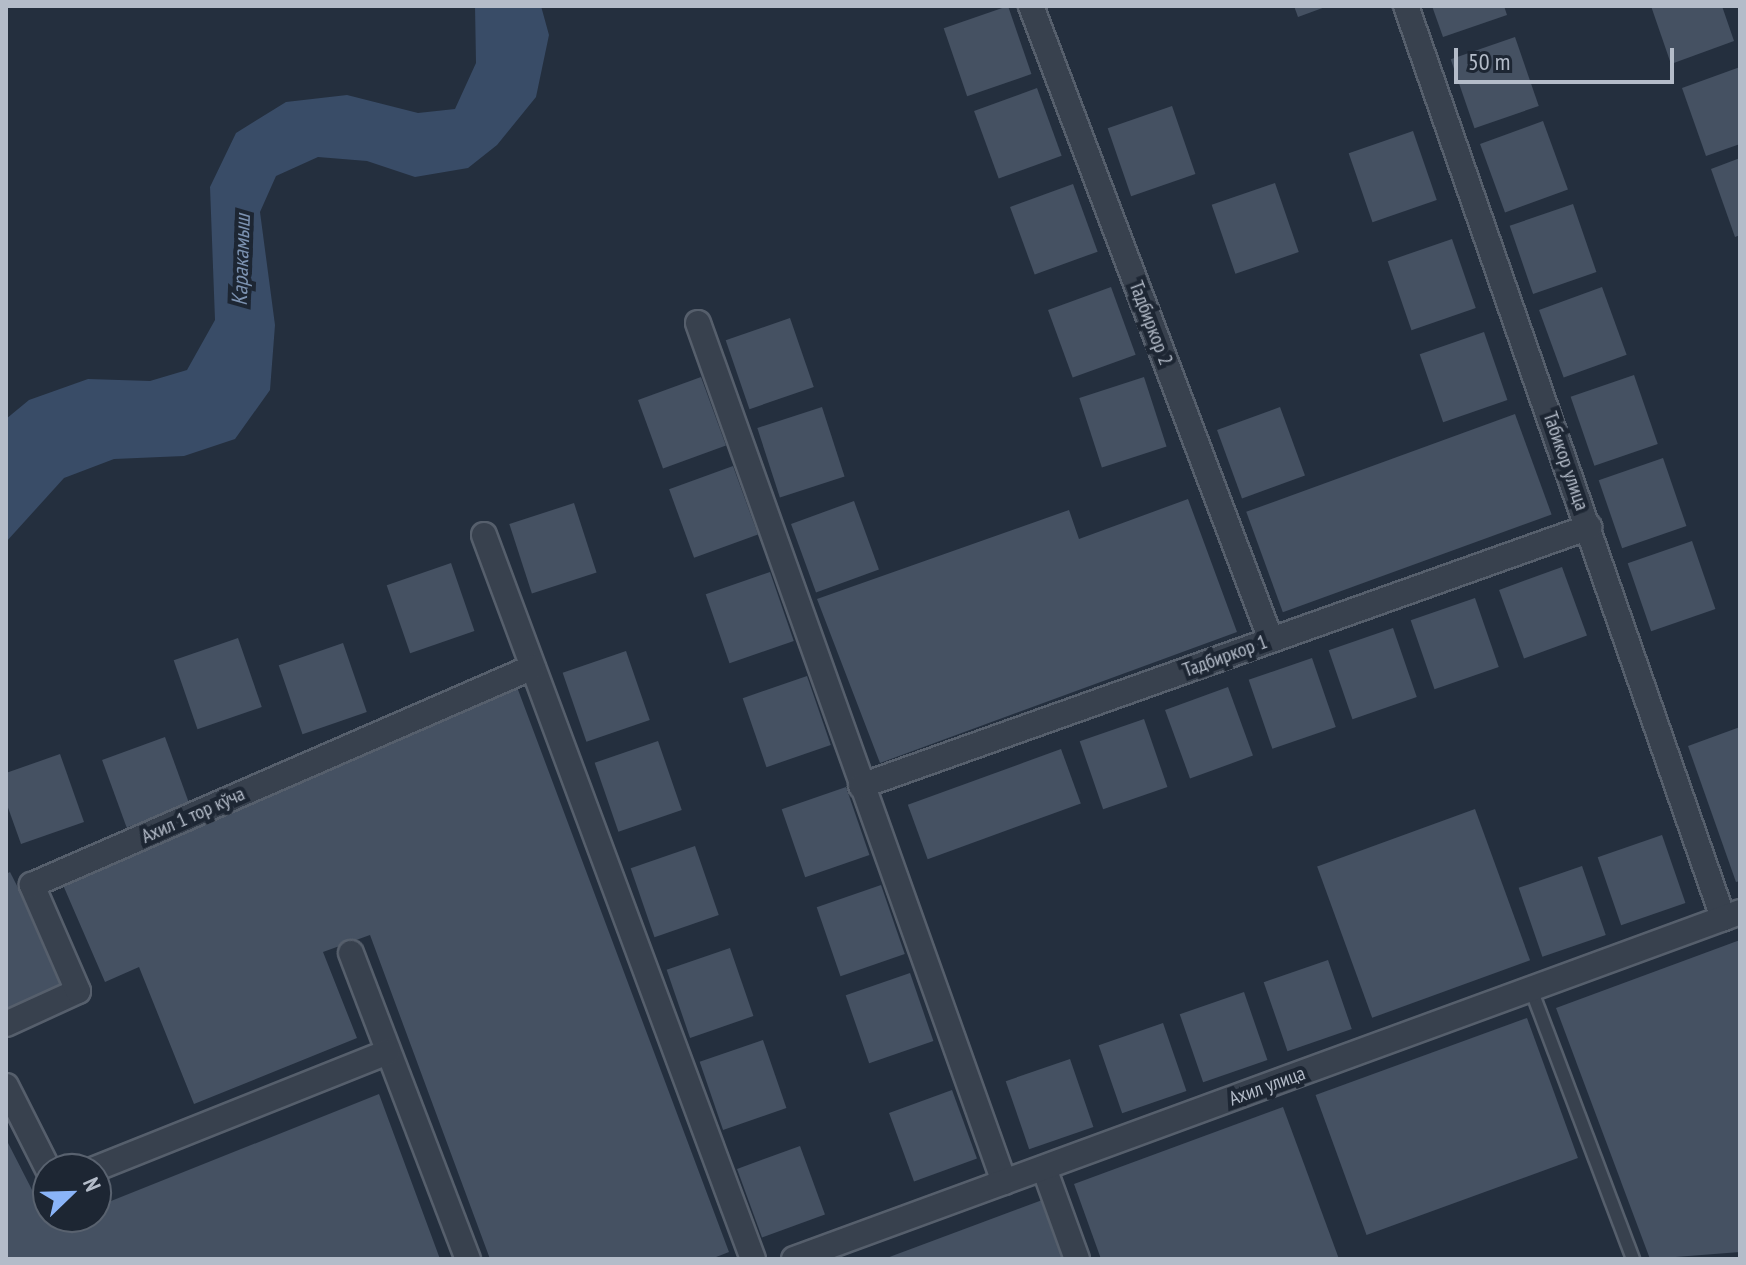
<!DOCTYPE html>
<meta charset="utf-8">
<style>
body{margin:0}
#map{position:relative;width:1746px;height:1265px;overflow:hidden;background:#242f3e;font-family:"PT Sans Narrow",sans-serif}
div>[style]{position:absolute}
.water>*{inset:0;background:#394c67}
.building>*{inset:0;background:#455162;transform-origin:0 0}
.roads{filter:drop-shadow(2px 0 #565f6c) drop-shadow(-2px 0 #565f6c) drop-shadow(0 2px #565f6c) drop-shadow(0 -2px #565f6c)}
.lane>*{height:12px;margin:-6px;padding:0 6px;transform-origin:6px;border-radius:6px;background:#38414e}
.street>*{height:24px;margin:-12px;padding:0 12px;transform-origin:12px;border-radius:12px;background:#38414e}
span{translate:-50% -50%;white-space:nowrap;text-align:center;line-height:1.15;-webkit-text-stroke:8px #1d2633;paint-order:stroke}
.street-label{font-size:20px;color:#b4bcc9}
.water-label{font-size:22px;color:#7c92b1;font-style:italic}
.frame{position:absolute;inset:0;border:8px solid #b4bcc9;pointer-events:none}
.north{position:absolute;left:32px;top:1153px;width:80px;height:80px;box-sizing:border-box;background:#1d2633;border:2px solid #59626f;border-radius:50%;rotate:67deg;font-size:22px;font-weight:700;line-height:32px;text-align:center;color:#b4bcc9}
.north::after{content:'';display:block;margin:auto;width:28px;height:36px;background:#8ab4f8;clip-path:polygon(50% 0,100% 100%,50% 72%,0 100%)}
.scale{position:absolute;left:1454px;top:48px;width:220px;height:36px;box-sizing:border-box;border:4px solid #b4bcc9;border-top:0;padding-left:10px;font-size:24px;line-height:28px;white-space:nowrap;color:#b4bcc9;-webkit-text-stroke:6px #1d2633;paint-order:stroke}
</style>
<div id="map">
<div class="water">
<div style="clip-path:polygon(475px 6px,541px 6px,549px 35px,536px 97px,497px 145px,468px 168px,415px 177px,367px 161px,318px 157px,276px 176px,260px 212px,275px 325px,270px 390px,235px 439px,184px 456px,114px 459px,64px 478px,6px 542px,6px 419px,29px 400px,88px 379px,150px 381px,187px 370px,215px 320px,210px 187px,236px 133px,286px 102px,347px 95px,418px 113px,455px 109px,476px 63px)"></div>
</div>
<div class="building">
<div style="left:1008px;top:6px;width:72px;height:68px;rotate:71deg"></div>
<div style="clip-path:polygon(1294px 6px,1328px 6px,1298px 17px)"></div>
<div style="clip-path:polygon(1432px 6px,1504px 6px,1507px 15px,1443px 37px)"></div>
<div style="clip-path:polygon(1651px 6px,1722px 6px,1734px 41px,1671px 64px)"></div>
<div style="left:1515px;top:37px;width:73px;height:68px;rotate:71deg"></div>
<div style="clip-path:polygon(1740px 67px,1740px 144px,1706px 156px,1682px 88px)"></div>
<div style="left:1037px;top:88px;width:72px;height:67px;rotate:70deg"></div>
<div style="left:1172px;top:106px;width:72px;height:68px;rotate:71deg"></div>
<div style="left:1543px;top:121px;width:73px;height:67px;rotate:70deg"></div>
<div style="left:1413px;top:131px;width:73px;height:68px;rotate:71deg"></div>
<div style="clip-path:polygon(1740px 158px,1740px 235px,1735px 237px,1711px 169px)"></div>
<div style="left:1275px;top:183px;width:73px;height:67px;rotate:71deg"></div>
<div style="left:1073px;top:184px;width:72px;height:67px;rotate:70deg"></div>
<div style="left:1573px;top:204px;width:72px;height:67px;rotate:71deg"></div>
<div style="left:1452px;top:239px;width:73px;height:68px;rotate:71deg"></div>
<div style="left:1111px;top:287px;width:72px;height:67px;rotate:70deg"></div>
<div style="left:1602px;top:287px;width:72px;height:67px;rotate:70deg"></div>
<div style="left:790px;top:318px;width:73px;height:68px;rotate:71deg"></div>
<div style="left:1484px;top:332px;width:72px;height:68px;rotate:71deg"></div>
<div style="left:1634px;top:375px;width:73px;height:67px;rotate:71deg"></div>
<div style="left:701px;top:377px;width:73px;height:67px;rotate:70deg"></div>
<div style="left:1144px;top:377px;width:73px;height:68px;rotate:72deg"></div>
<div style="left:822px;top:407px;width:73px;height:68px;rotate:72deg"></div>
<div style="left:1280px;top:407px;width:73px;height:67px;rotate:70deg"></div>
<div style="left:1515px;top:414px;width:107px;height:286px;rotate:70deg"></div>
<div style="left:1663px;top:458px;width:72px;height:68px;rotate:71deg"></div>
<div style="left:733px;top:466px;width:73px;height:68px;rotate:70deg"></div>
<div style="clip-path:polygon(1188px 499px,1237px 632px,880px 763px,817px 599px,1069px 510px,1079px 539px)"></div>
<div style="left:854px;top:501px;width:73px;height:67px;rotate:70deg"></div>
<div style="left:574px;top:503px;width:73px;height:68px;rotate:72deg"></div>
<div style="left:1692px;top:541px;width:72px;height:68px;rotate:71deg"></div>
<div style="left:451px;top:563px;width:72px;height:68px;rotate:71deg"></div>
<div style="left:1562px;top:567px;width:73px;height:67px;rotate:70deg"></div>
<div style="left:770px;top:572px;width:73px;height:68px;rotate:71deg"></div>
<div style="left:1475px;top:598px;width:73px;height:68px;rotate:71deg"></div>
<div style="left:1393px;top:628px;width:73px;height:68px;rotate:71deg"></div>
<div style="left:238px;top:638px;width:73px;height:68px;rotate:71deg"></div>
<div style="left:343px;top:643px;width:73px;height:68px;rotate:71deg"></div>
<div style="left:626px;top:651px;width:73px;height:67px;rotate:71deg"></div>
<div style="left:1312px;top:658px;width:73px;height:67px;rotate:71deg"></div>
<div style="left:807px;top:676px;width:73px;height:68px;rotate:71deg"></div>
<div style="clip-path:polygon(517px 687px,729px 1252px,711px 1259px,490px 1259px,370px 935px,323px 952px,357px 1038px,194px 1104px,139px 967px,105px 982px,63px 885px)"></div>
<div style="left:1228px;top:687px;width:73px;height:67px;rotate:70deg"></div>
<div style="left:1144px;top:719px;width:72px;height:68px;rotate:71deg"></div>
<div style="clip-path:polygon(1740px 727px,1740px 881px,1736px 882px,1688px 746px)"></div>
<div style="left:165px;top:737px;width:72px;height:67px;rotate:70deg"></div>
<div style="left:658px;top:741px;width:73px;height:67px;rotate:71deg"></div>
<div style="left:1061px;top:749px;width:58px;height:163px;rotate:70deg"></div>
<div style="clip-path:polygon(60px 754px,84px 822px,21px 844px,6px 802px,6px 773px)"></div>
<div style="left:846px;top:787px;width:72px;height:68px;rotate:71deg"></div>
<div style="left:1475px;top:809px;width:161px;height:168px;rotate:70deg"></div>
<div style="left:1662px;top:835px;width:72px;height:68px;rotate:71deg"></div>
<div style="left:695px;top:846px;width:73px;height:68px;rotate:71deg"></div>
<div style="left:1582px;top:866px;width:73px;height:67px;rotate:71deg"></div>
<div style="clip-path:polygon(10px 872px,66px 982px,6px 1012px,6px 874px)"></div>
<div style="left:881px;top:885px;width:73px;height:68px;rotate:71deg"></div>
<div style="clip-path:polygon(1740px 940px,1740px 1252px,1650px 1259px,1556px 1008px)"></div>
<div style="left:730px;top:948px;width:72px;height:67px;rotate:71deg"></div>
<div style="left:1328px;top:960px;width:73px;height:68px;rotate:71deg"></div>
<div style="left:910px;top:973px;width:72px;height:68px;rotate:71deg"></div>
<div style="left:1244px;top:992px;width:72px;height:68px;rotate:71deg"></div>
<div style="left:1527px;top:1018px;width:149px;height:225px;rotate:70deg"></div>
<div style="left:1163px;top:1023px;width:72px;height:68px;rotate:71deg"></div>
<div style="left:763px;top:1040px;width:72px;height:67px;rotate:71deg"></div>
<div style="left:1070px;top:1059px;width:72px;height:68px;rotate:71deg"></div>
<div style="left:952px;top:1090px;width:73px;height:67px;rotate:70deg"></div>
<div style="clip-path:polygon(379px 1094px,440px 1259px,6px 1259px,6px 1139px,50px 1225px,96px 1217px,96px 1207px)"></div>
<div style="clip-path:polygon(1283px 1107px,1339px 1259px,1101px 1259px,1074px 1184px)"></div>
<div style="left:800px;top:1146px;width:73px;height:67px;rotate:70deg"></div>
<div style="clip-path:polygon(1045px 1199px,1067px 1259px,884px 1259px)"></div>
</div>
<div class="roads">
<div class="lane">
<div style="left:1531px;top:989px;width:289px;rotate:69.3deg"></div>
</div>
<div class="street">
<div style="left:1031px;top:6px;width:678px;rotate:69.27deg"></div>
<div style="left:1406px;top:6px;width:966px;rotate:70.83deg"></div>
<div style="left:698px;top:323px;width:912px;rotate:70.39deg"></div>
<div style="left:484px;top:535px;width:772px;rotate:69.62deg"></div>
<div style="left:861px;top:786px;width:773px;rotate:-19.58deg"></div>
<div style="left:351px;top:953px;width:328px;rotate:69.1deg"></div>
<div style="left:6px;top:1024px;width:79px;rotate:-24.6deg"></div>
<div style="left:78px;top:991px;width:116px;rotate:-113.5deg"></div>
<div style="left:32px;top:885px;width:546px;rotate:-23.52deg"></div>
<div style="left:6px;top:1086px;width:93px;rotate:63.2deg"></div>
<div style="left:1044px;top:1168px;width:97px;rotate:70.1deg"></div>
<div style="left:95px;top:1169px;width:315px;rotate:-21.8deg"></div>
<div style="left:794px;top:1259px;width:1008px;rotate:-20.14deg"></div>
</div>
</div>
<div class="street-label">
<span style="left:1151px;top:323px;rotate:69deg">Тадбиркор 2</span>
<span style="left:1566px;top:461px;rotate:71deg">Табикор улица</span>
<span style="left:1225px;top:656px;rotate:-20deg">Тадбиркор 1</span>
<span style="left:193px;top:815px;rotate:-24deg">Ахил 1 тор кўча</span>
<span style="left:1267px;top:1086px;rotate:-20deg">Ахил улица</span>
</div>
<div class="water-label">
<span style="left:241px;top:260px;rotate:-88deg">Каракамыш</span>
</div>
<div class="frame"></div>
<div class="north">N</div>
<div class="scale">50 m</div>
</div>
